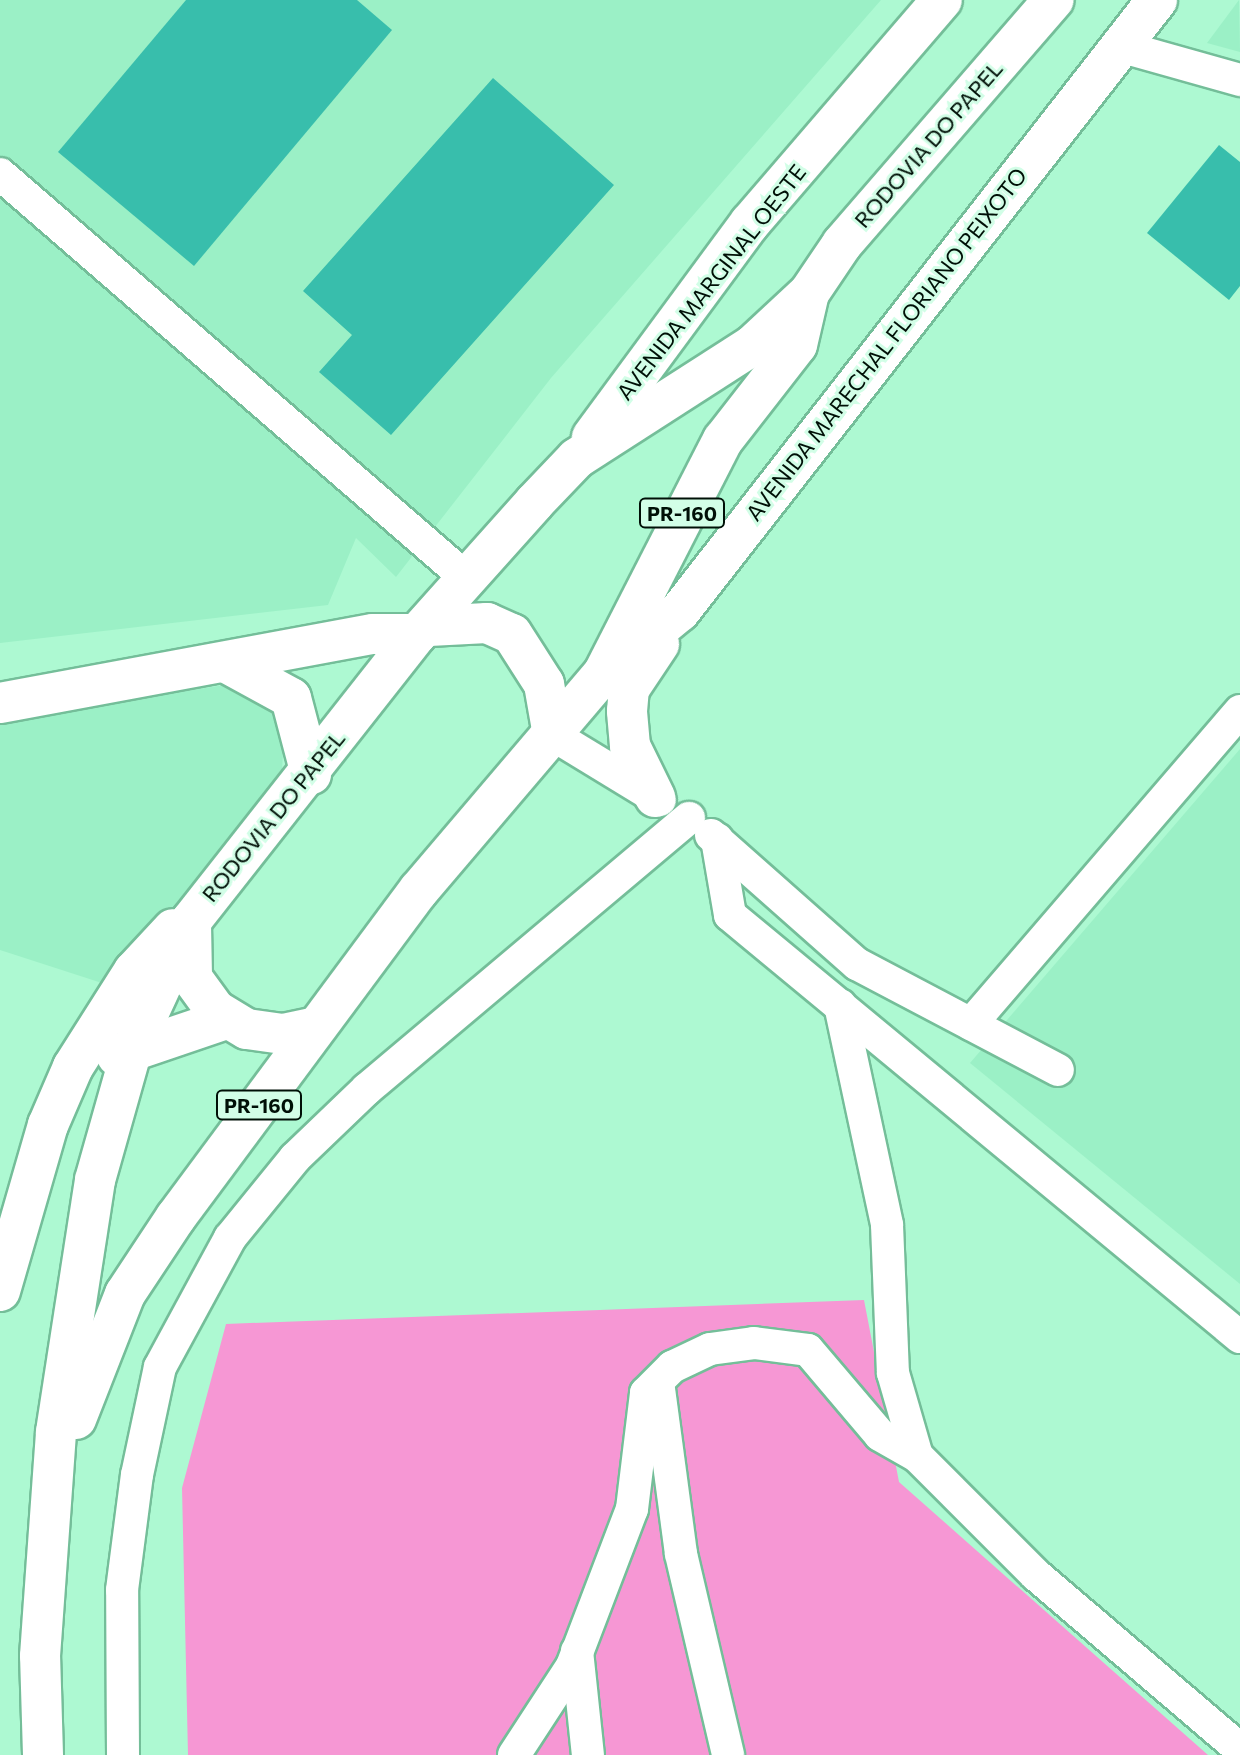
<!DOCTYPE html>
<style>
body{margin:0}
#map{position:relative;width:1240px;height:1755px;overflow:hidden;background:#adf9d2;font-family:Commissioner,sans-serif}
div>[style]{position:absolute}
.built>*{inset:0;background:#9bf0c6}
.green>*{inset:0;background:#f697d4}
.building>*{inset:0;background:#38beac}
.roads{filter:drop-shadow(2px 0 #74be99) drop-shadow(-2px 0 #74be99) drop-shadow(0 2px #74be99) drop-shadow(0 -2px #74be99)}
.minor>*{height:32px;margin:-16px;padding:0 16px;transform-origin:16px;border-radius:16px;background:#fff}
.major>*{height:40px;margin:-20px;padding:0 20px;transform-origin:20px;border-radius:20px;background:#fff}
span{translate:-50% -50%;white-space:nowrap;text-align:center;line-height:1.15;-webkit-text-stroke:6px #d2fee7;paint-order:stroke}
.shield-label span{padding:2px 6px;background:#d2fee7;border:2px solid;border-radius:6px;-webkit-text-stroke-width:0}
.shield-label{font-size:20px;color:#001007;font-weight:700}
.street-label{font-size:22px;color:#001007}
</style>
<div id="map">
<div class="built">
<div style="clip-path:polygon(0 0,881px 0,551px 378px,396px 577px,356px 538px,328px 605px,0 643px)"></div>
<div style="clip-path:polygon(1239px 0,1240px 52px,1207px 43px)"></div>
<div style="clip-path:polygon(231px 684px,271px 709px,283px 751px,282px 772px,223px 859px,105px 984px,0 950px,0 720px)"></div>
<div style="clip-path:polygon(1240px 749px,1240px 1284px,970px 1063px)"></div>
</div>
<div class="green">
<div style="clip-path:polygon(864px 1300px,899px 1482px,1208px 1755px,188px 1755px,182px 1488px,226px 1324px)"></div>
</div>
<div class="building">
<div style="clip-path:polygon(186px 0,357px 0,392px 30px,194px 266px,58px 152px)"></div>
<div style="clip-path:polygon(493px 78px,614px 185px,391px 435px,319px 372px,352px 335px,303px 291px)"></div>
<div style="clip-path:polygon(1219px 145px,1240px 162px,1240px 286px,1229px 300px,1147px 233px)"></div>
</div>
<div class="roads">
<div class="minor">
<div style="left:1119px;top:46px;width:126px;rotate:15.7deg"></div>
<div style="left:0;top:174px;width:615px;rotate:40.91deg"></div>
<div style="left:553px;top:735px;width:125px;rotate:31.3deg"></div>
<div style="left:711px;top:835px;width:195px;rotate:41.5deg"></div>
<div style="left:857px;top:964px;width:227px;rotate:27.8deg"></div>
<div style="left:717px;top:839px;width:77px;rotate:80.3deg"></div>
<div style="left:730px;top:915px;width:662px;rotate:39.61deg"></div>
<div style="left:840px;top:1005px;width:225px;rotate:77.9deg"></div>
<div style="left:887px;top:1225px;width:148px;rotate:87.7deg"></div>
<div style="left:893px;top:1373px;width:86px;rotate:73.9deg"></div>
<div style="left:917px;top:1456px;width:168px;rotate:45deg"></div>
<div style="left:1036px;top:1575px;width:268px;rotate:40.5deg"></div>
<div style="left:971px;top:1024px;width:413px;rotate:-49.3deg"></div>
<div style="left:659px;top:1389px;width:166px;rotate:82.4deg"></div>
<div style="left:681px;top:1554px;width:206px;rotate:76.8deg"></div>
<div style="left:577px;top:1651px;width:105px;rotate:84deg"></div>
<div style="left:123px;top:1755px;width:165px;rotate:-90.3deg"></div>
<div style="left:122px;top:1590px;width:116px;rotate:-82.6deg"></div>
<div style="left:137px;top:1475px;width:110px;rotate:-78deg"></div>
<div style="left:160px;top:1367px;width:147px;rotate:-61.5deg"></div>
<div style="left:230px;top:1238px;width:103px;rotate:-50.9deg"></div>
<div style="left:295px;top:1158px;width:100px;rotate:-43.8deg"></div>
<div style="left:367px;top:1089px;width:421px;rotate:-40.1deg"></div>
<div style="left:514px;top:1755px;width:106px;rotate:-56.9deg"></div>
<div style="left:572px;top:1666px;width:168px;rotate:-69.1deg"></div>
<div style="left:632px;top:1509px;width:117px;rotate:-83.1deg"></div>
<div style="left:646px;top:1393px;width:37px;rotate:-45deg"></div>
<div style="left:672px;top:1367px;width:42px;rotate:-25.3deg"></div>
<div style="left:710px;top:1349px;width:44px;rotate:-7.8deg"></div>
<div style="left:754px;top:1343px;width:54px;rotate:7.4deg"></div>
<div style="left:808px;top:1350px;width:111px;rotate:49.7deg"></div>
<div style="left:880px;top:1435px;width:43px;rotate:29.6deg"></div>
</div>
<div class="major">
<div style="left:592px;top:437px;width:266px;rotate:-53.6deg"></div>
<div style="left:750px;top:223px;width:294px;rotate:-49.3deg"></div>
<div style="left:429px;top:626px;width:58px;rotate:-3deg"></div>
<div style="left:487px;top:623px;width:27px;rotate:24deg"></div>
<div style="left:512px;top:634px;width:59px;rotate:57.4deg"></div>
<div style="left:544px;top:684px;width:52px;rotate:80deg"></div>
<div style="left:225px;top:662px;width:75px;rotate:28.6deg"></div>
<div style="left:291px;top:698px;width:79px;rotate:75.3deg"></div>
<div style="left:612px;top:667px;width:88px;rotate:-39.5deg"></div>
<div style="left:680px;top:611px;width:775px;rotate:-52.02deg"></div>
<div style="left:0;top:703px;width:379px;rotate:-10.5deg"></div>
<div style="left:373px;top:634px;width:44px"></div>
<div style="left:655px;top:797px;width:57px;rotate:-116.1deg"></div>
<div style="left:630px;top:746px;width:35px;rotate:-95deg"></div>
<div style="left:627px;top:711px;width:22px;rotate:-85deg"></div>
<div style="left:629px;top:689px;width:54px;rotate:-56.3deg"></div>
<div style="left:191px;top:925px;width:53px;rotate:88.9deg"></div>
<div style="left:192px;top:978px;width:39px;rotate:54deg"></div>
<div style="left:215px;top:1010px;width:37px;rotate:31deg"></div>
<div style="left:247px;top:1029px;width:36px;rotate:8deg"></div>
<div style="left:283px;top:1034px;width:29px;rotate:-12deg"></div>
<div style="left:117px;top:1056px;width:115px;rotate:-18.7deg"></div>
<div style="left:0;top:1291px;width:173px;rotate:-73.9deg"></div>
<div style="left:48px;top:1125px;width:63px;rotate:-66.7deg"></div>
<div style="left:73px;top:1067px;width:114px;rotate:-57.6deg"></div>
<div style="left:134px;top:971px;width:57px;rotate:-47.1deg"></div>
<div style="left:76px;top:1419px;width:134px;rotate:-68.6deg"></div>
<div style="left:125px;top:1294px;width:92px;rotate:-56.5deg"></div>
<div style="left:176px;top:1217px;width:407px;rotate:-53.4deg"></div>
<div style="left:419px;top:890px;width:284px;rotate:-49.6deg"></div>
<div style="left:603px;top:674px;width:263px;rotate:-62.9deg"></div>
<div style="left:723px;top:440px;width:120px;rotate:-52.1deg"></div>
<div style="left:797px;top:345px;width:53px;rotate:-77deg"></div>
<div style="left:43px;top:1755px;width:99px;rotate:-91.7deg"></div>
<div style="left:40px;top:1656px;width:225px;rotate:-85.9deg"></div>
<div style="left:56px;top:1432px;width:255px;rotate:-81.2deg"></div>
<div style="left:95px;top:1180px;width:136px;rotate:-74.2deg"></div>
<div style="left:132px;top:1049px;width:141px;rotate:-65.3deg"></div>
<div style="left:191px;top:921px;width:365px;rotate:-51.8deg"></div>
<div style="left:417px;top:634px;width:176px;rotate:-48.2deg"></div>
<div style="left:534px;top:503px;width:62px;rotate:-46.3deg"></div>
<div style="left:577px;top:458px;width:209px;rotate:-32.7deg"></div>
<div style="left:753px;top:345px;width:76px;rotate:-42.9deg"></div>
<div style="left:809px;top:293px;width:59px;rotate:-56deg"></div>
<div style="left:842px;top:244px;width:323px;rotate:-49.1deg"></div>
</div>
</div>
<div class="shield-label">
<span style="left:682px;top:513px">PR-160</span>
<span style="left:259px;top:1105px">PR-160</span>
</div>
<div class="street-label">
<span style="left:928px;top:144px;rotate:-49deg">RODOVIA DO PAPEL</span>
<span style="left:711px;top:282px;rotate:-52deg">AVENIDA MARGINAL OESTE</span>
<span style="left:886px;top:344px;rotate:-52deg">AVENIDA MARECHAL FLORIANO PEIXOTO</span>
<span style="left:273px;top:816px;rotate:-51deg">RODOVIA DO PAPEL</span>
</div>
</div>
